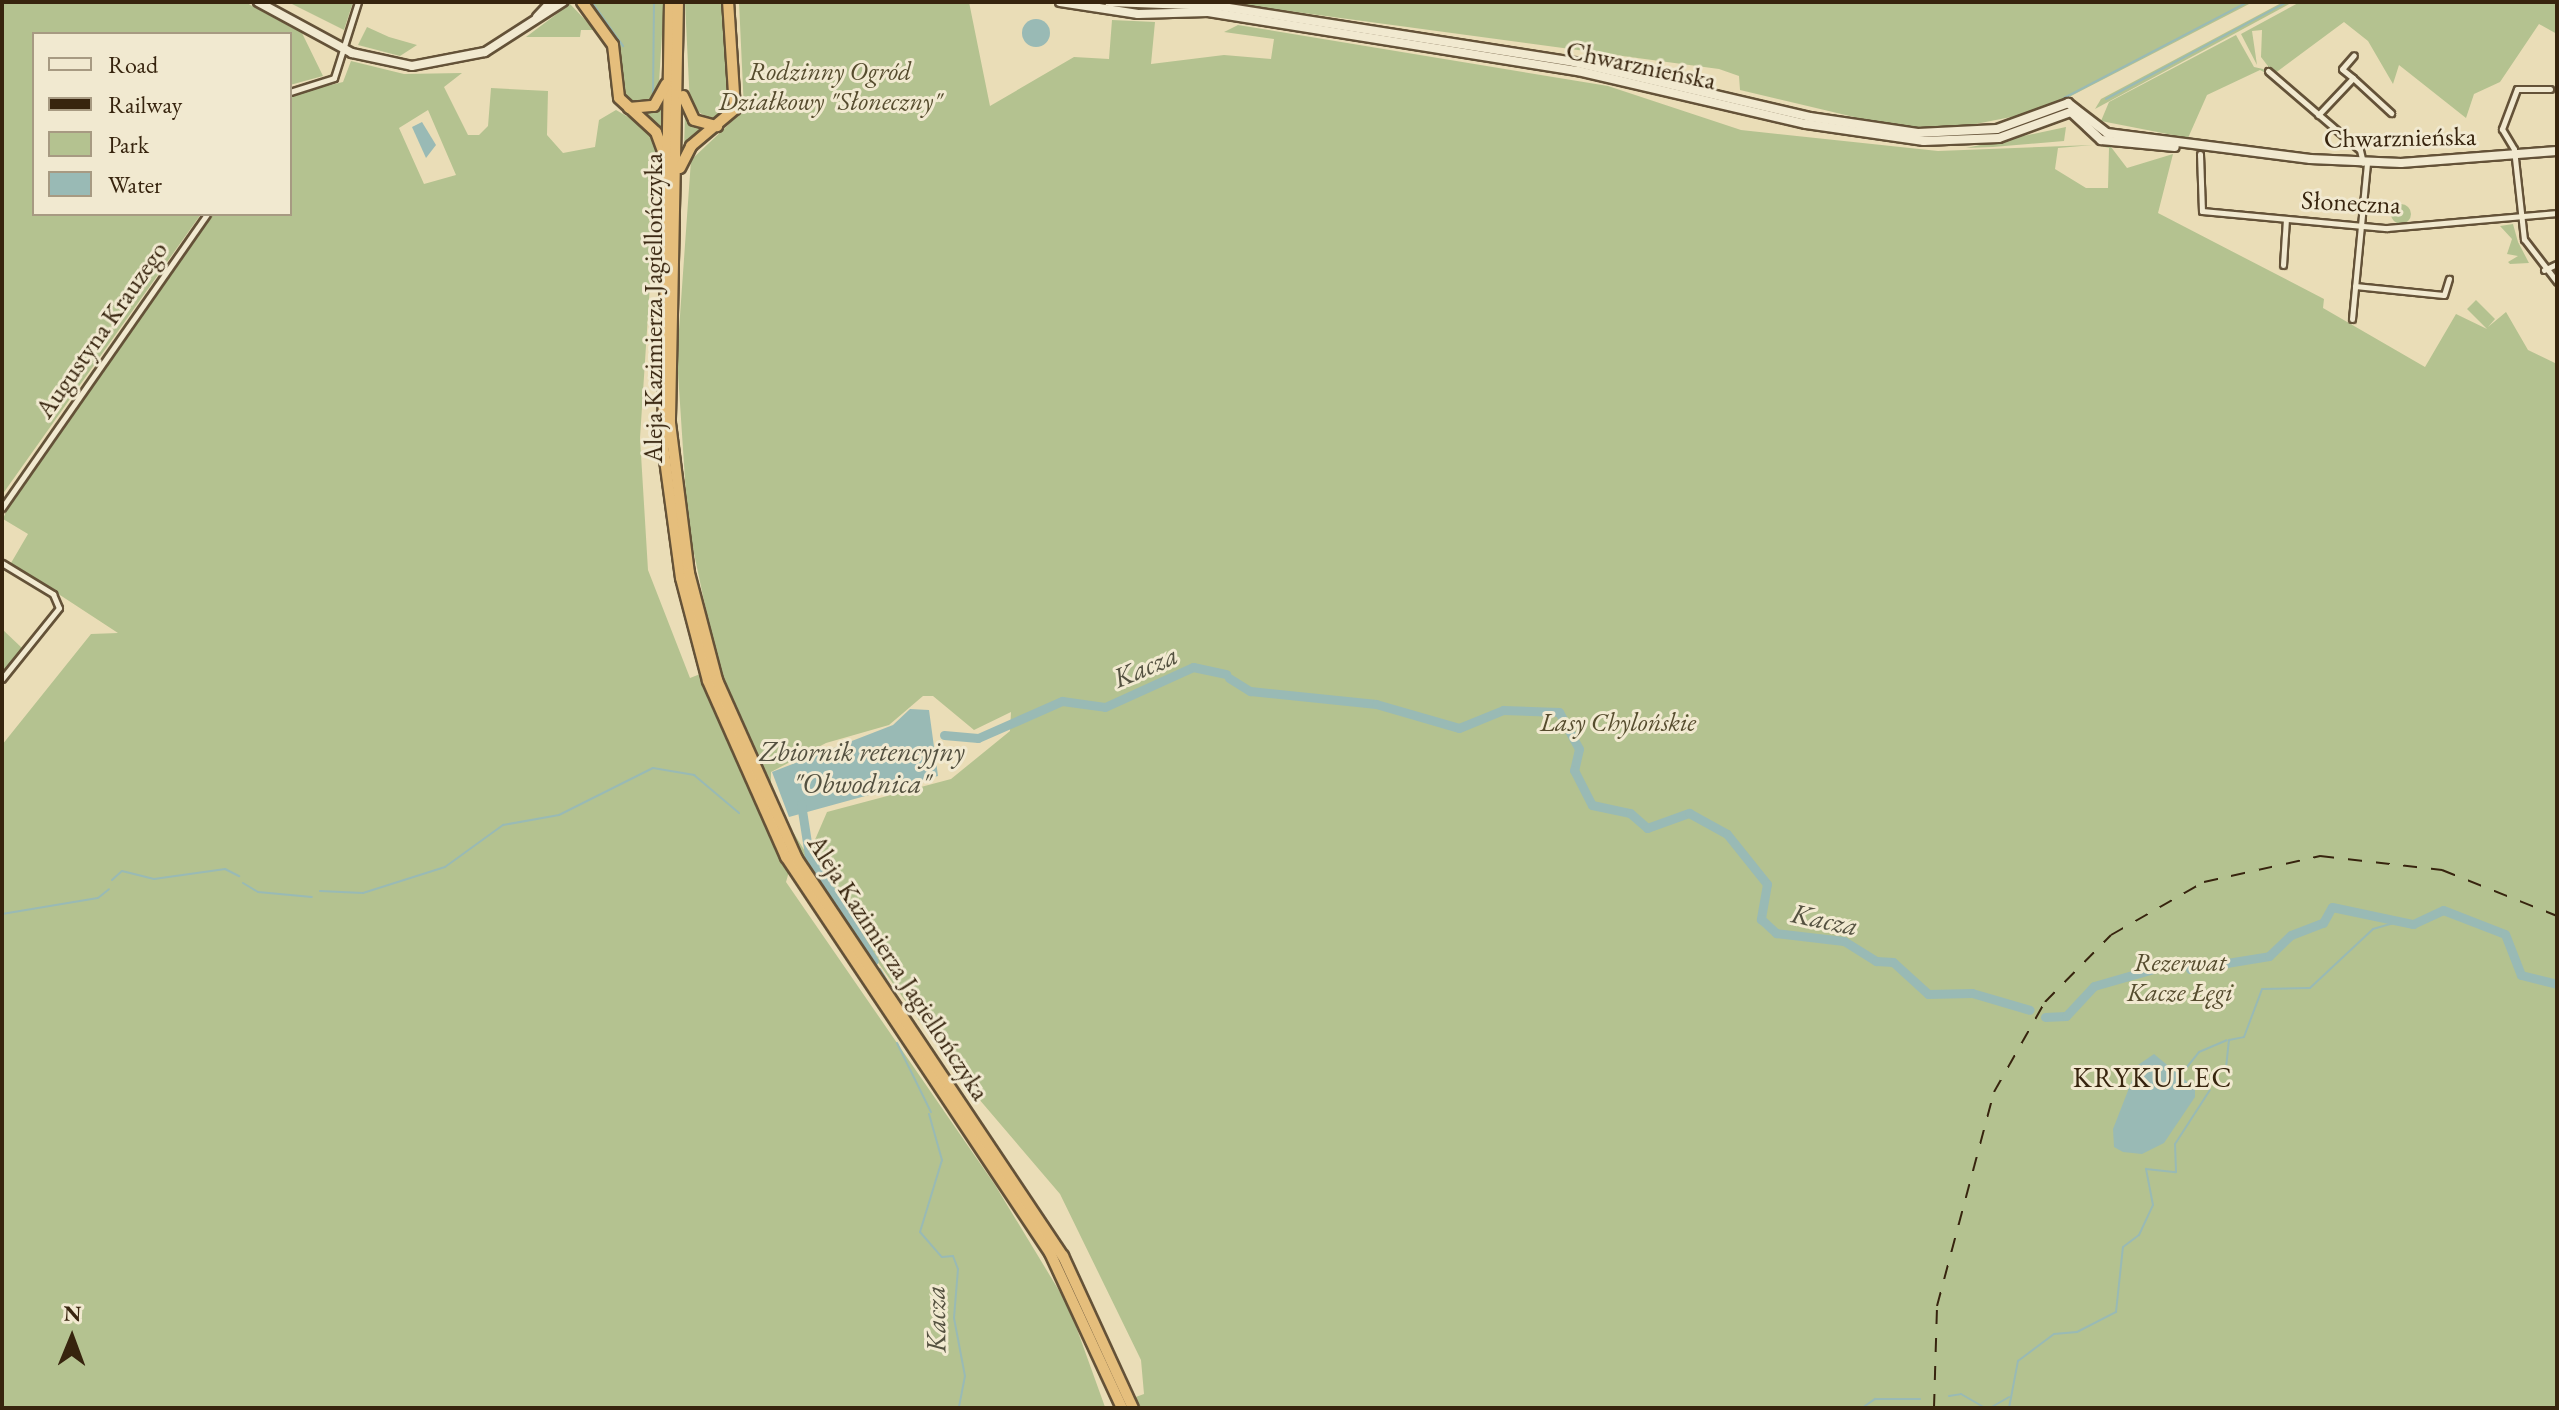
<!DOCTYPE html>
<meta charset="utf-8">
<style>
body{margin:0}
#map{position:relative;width:2559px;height:1410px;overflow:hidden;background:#eaddb7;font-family:"EB Garamond",serif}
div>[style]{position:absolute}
.green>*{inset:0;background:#b4c290}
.round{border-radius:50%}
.water>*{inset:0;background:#99bab5}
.stream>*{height:2px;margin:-1px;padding:0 1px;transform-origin:1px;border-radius:1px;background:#99bab5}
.river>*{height:9px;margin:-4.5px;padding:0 4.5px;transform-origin:4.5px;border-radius:4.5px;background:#99bab5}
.roads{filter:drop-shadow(2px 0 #645238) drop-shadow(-2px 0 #645238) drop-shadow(0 2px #645238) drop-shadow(0 -2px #645238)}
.street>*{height:5px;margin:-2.5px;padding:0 2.5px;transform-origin:2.5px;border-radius:2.5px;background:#f1e9d0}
.secondary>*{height:8px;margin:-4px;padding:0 4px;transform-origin:4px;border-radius:4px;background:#f1e9d0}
.highway>*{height:10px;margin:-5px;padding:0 5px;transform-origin:5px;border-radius:5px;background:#e5be7c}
.rail>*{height:2px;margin-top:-1px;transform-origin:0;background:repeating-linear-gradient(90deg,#37240e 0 14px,transparent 0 28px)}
span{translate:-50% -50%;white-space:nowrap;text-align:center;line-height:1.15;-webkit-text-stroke:6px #f1e9d0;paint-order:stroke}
.street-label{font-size:26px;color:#37240e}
.park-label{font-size:26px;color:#564c2e;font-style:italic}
.water-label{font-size:28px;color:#545140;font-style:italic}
.neighbourhood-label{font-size:28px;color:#37240e;letter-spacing:2px}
.frame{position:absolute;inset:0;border:4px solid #37240e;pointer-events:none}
.legend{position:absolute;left:32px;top:32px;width:260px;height:184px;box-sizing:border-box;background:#f1e9d0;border:2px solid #a79a82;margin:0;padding:10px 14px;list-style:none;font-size:24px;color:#37240e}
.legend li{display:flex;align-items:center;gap:16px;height:40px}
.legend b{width:40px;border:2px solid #a79a82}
.north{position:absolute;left:32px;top:1298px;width:80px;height:80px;-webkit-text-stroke:6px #f1e9d0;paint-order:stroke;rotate:1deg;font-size:22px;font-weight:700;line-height:32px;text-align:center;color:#37240e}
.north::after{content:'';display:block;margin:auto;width:28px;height:36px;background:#37240e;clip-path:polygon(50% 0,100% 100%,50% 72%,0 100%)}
</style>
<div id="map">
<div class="green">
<div style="clip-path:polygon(2px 2px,245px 2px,302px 33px,323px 76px,290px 85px,290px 34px,34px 34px,34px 214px,201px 214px,2px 495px)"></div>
<div style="clip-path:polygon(288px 2px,353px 2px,344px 30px)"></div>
<div style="clip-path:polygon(590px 2px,664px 2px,658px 99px,635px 106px,623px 95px,618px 45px)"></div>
<div style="clip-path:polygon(685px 2px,722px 2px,730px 103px,712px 121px,690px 106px)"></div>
<div style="clip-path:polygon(evenodd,739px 2px,969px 2px,990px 106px,1074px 57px,1109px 59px,1112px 20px,1155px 22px,1151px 64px,1224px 55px,1271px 59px,1274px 39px,1224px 32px,1238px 25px,1608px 86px,1741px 130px,1938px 151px,2093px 145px,2058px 148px,2055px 169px,2086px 188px,2108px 188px,2109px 148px,2097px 145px,2111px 147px,2127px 168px,2173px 154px,2158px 213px,2324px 299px,2323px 308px,2425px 367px,2456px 314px,2487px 329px,2467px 309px,2476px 300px,2495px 319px,2488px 327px,2506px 312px,2528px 350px,2557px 364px,2557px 1408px,1136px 1408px,1133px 1398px,1144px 1394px,1141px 1360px,1060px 1194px,955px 1071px,796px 847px,786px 882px,995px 1185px,1069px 1307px,1105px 1407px,1118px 1408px,2px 1408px,2px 745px,91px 634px,118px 633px,11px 563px,28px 534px,3px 519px,9px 505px,210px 214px,290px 214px,290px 95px,343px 82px,351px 61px,404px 74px,462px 73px,444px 87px,468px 135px,479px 135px,488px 126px,491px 88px,548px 91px,547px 135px,563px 153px,595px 147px,599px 120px,616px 110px,644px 126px,659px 146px,640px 438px,648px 570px,690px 678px,718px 667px,688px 525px,677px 358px,691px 160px,744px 110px,739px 2px,428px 110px,456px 175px,424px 184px,399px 128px,428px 110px,739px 2px,923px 696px,933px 696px,974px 730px,1011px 712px,1010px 731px,951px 779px,827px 812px,808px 856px,771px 797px,771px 772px,826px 743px,889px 725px,923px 696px)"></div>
<div style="clip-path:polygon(1221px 2px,2253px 2px,2042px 111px,1945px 130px,1892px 126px,1740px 90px,1739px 76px,1719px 69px)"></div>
<div style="clip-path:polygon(2283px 2px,2293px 2px,2095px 109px,2101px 99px)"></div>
<div style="clip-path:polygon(2300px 2px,2557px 2px,2557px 34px,2539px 24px,2500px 82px,2474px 94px,2466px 118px,2399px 65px,2393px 84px,2368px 41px,2344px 22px,2274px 74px,2261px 57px,2262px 30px,2252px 31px,2257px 65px,2241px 34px)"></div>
<div style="clip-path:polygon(570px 4px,595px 30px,581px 30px,580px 37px,526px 37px)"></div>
<div style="clip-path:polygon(367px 27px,389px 37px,417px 45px,400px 56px,358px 45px)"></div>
<div style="clip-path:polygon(2236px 35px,2254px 67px,2263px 69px,2272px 76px,2260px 70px,2207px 95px,2188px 138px,2101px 121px,2109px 102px)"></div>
<div style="clip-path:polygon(666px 100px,664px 136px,637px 112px)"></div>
<div style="clip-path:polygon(685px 114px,705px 128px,684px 149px)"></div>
<div style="clip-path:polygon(2066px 127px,2064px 141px,1993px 147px,1966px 148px)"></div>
<div class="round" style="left:2391px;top:204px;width:20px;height:20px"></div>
<div style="clip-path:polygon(2513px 224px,2518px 242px,2529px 263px,2510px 264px,2508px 262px,2518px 256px,2507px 254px,2512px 239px,2500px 226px)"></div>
<div style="clip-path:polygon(2px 629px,22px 648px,2px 675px)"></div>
</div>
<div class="water">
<div class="round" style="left:1022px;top:19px;width:28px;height:28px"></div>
<div style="clip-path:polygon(422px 122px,436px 145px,426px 158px,412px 127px)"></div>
<div style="clip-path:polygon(910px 709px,929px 710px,938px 776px,789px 817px,772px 772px,893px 725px)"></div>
<div style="clip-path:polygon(2154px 1054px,2195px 1088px,2195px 1097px,2164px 1143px,2142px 1154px,2123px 1152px,2114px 1147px,2113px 1129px,2138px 1065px)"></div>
</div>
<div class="stream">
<div style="left:592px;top:2px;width:54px;rotate:54.8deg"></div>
<div style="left:653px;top:97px;width:95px;rotate:-89.4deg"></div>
<div style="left:2064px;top:98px;width:208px;rotate:-27.6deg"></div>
<div style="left:2106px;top:99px;width:205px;rotate:-28.2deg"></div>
<div style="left:112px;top:880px;width:13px;rotate:-42deg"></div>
<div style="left:122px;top:871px;width:33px;rotate:14deg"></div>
<div style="left:154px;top:879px;width:72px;rotate:-8deg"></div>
<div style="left:225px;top:869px;width:16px;rotate:27deg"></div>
<div style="left:243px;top:883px;width:17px;rotate:31deg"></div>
<div style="left:258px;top:892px;width:54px;rotate:5.3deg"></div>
<div style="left:320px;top:891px;width:43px;rotate:2.7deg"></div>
<div style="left:363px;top:893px;width:86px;rotate:-17.6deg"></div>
<div style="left:445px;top:867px;width:72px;rotate:-35.9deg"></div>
<div style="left:503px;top:825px;width:57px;rotate:-10.1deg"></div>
<div style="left:559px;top:815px;width:105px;rotate:-26.6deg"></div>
<div style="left:653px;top:768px;width:42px;rotate:9.7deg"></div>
<div style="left:694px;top:775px;width:59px;rotate:40.2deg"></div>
<div style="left:2px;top:914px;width:97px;rotate:-9.5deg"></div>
<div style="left:98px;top:898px;width:14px;rotate:-39deg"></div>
<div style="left:880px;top:969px;width:57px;rotate:59.4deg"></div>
<div style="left:897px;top:1043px;width:77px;rotate:63.8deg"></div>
<div style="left:2187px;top:1067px;width:19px;rotate:-51deg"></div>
<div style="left:2199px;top:1052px;width:30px;rotate:-23deg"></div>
<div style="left:2226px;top:1068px;width:28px;rotate:-84deg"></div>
<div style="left:2229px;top:1040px;width:15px;rotate:-11deg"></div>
<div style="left:2244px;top:1037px;width:51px;rotate:-69.4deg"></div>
<div style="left:2262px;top:989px;width:48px;rotate:-1.2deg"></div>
<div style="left:2310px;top:988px;width:86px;rotate:-43.1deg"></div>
<div style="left:2373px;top:929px;width:26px;rotate:-16deg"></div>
<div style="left:929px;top:1114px;width:48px;rotate:74.2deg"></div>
<div style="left:942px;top:1160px;width:75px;rotate:107deg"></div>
<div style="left:920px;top:1232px;width:33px;rotate:49deg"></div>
<div style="left:942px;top:1257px;width:11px;rotate:-5deg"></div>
<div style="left:953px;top:1256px;width:14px;rotate:69deg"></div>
<div style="left:958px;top:1269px;width:49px;rotate:94.7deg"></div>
<div style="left:954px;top:1318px;width:59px;rotate:79.3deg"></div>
<div style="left:965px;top:1376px;width:33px;rotate:101deg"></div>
<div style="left:1949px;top:1396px;width:12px;rotate:-9deg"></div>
<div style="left:1961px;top:1394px;width:28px;rotate:30deg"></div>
<div style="left:1862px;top:1408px;width:16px;rotate:-35deg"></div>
<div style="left:1875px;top:1399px;width:45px"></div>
<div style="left:1990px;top:1408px;width:22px;rotate:-30deg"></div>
<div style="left:2009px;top:1408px;width:48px;rotate:-79.2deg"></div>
<div style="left:2018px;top:1361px;width:45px;rotate:-36.9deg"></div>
<div style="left:2054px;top:1334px;width:23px;rotate:-5deg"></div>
<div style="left:2077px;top:1332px;width:44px;rotate:-27.1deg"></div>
<div style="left:2116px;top:1312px;width:65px;rotate:-83.9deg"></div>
<div style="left:2123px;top:1247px;width:20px;rotate:-37deg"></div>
<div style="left:2139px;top:1235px;width:33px;rotate:-65deg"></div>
<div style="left:2153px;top:1205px;width:37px;rotate:-101deg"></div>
<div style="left:2146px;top:1169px;width:30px;rotate:6deg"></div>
<div style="left:2176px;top:1172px;width:28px;rotate:-92deg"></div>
<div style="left:2175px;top:1144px;width:64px;rotate:-57.1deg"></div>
</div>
<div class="river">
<div style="left:1229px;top:678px;width:25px;rotate:32deg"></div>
<div style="left:1250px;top:691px;width:127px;rotate:5.9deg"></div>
<div style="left:1376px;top:704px;width:86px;rotate:16.1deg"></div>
<div style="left:1459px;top:728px;width:48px;rotate:-22.2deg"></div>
<div style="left:1503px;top:710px;width:56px;rotate:2deg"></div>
<div style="left:1559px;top:712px;width:42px;rotate:61.6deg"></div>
<div style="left:1579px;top:749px;width:22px;rotate:103deg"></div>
<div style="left:1574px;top:770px;width:39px;rotate:63deg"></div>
<div style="left:1592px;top:805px;width:39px;rotate:12deg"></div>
<div style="left:1630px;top:813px;width:23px;rotate:41deg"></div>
<div style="left:1647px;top:828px;width:45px;rotate:-19.7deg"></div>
<div style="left:1689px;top:813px;width:43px;rotate:28.9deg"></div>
<div style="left:1727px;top:834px;width:64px;rotate:51.3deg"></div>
<div style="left:1767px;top:884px;width:36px;rotate:100deg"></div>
<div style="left:1761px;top:919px;width:21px;rotate:43deg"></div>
<div style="left:1776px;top:933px;width:68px;rotate:6.7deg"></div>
<div style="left:1844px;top:941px;width:38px;rotate:32deg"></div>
<div style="left:1876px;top:961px;width:17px;rotate:3deg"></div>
<div style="left:1893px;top:962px;width:47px;rotate:42.4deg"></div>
<div style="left:1928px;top:994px;width:44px;rotate:-1.3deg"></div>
<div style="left:1972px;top:993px;width:60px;rotate:16.3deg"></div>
<div style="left:944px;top:735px;width:34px;rotate:5deg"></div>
<div style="left:978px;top:738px;width:92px;rotate:-23.8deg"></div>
<div style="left:1062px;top:701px;width:43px;rotate:7.9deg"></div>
<div style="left:1105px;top:707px;width:97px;rotate:-24.4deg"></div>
<div style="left:1193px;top:667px;width:34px;rotate:12deg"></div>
<div style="left:801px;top:804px;width:52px;rotate:81.1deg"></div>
<div style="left:809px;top:855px;width:124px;rotate:58.5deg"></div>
<div style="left:2190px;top:969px;width:80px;rotate:-9.3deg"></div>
<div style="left:2269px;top:956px;width:30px;rotate:-44deg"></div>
<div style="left:2291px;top:935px;width:34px;rotate:-21deg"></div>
<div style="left:2323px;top:923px;width:18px;rotate:-61deg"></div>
<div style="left:2332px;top:907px;width:83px;rotate:11.9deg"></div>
<div style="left:2413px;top:924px;width:33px;rotate:-25deg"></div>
<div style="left:2443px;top:910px;width:66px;rotate:21.2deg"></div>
<div style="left:2505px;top:934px;width:44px;rotate:68.7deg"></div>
<div style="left:2521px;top:975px;width:37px;rotate:14deg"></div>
<div style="left:2045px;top:1017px;width:21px;rotate:-3deg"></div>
<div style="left:2066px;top:1016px;width:41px;rotate:-47deg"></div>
<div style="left:2094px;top:986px;width:83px;rotate:-16deg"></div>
</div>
<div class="roads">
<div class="street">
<div style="left:2268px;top:71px;width:121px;rotate:40.7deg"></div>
<div style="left:2360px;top:150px;width:13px;rotate:77deg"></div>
<div style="left:2353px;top:78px;width:52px;rotate:42.6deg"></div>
<div style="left:2550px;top:89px;width:33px;rotate:180deg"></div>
<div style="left:2517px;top:89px;width:43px;rotate:110.6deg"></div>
<div style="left:2502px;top:129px;width:23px;rotate:59deg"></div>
<div style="left:2514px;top:149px;width:91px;rotate:83.7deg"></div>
<div style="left:2524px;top:239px;width:54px;rotate:52.5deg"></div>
<div style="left:290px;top:92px;width:46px;rotate:-17.7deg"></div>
<div style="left:334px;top:78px;width:80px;rotate:-72.5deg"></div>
<div style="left:2318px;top:115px;width:51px;rotate:-46.6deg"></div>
<div style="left:2353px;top:78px;width:14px;rotate:-141deg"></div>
<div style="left:2342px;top:69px;width:18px;rotate:-49deg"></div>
<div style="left:2200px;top:154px;width:57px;rotate:88deg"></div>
<div style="left:2202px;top:211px;width:186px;rotate:5.3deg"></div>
<div style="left:2387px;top:228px;width:171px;rotate:-5deg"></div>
<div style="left:2283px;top:265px;width:46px;rotate:-86.3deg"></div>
<div style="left:2544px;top:270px;width:14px;rotate:-25deg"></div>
<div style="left:2355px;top:286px;width:89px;rotate:5.8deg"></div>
<div style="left:2444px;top:295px;width:17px;rotate:-73deg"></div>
<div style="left:2352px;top:319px;width:157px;rotate:-84.5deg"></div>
<div style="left:2px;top:508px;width:358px;rotate:-55.1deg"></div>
<div style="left:2px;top:563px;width:60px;rotate:31.3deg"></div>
<div style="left:53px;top:594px;width:15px;rotate:67deg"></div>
<div style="left:59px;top:608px;width:91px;rotate:128.8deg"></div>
</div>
<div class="secondary">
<div style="left:258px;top:2px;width:107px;rotate:28.5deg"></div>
<div style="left:352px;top:53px;width:61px;rotate:12.2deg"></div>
<div style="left:412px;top:66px;width:74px;rotate:-10.9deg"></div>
<div style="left:485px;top:52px;width:93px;rotate:-32.7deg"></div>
<div style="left:1060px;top:2px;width:79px;rotate:8.7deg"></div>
<div style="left:1138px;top:14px;width:70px;rotate:-1.6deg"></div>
<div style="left:1208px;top:12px;width:375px;rotate:9.1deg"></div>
<div style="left:1578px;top:71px;width:234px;rotate:13.1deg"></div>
<div style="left:1806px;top:124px;width:119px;rotate:8.2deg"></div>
<div style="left:1924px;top:141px;width:75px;rotate:-2.3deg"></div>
<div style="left:1999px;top:138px;width:77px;rotate:-19.9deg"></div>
<div style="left:2071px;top:112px;width:41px;rotate:43deg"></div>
<div style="left:2101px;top:140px;width:74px;rotate:5.4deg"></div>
<div style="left:1109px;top:2px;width:108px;rotate:2.1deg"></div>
<div style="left:1217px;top:6px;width:361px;rotate:8.9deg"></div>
<div style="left:1574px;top:62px;width:242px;rotate:13.1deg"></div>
<div style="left:1810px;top:117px;width:109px;rotate:8.4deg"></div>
<div style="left:1918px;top:133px;width:79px;rotate:-2.9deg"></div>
<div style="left:1997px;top:129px;width:76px;rotate:-20.1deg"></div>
<div style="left:2068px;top:103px;width:49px;rotate:37.6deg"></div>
<div style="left:2107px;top:133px;width:205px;rotate:7.3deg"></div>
<div style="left:2310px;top:159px;width:91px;rotate:2.5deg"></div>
<div style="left:2401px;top:163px;width:156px;rotate:-4.4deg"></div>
<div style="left:537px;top:17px;width:21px;rotate:-47deg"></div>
</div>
<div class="highway">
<div style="left:582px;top:2px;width:53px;rotate:54.2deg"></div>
<div style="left:613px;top:45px;width:53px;rotate:83.5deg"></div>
<div style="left:619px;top:98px;width:50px;rotate:42.6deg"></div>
<div style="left:656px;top:132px;width:23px;rotate:70deg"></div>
<div style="left:670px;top:2px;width:443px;rotate:90.9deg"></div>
<div style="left:663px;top:445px;width:134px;rotate:82.3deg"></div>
<div style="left:681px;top:578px;width:106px;rotate:75.3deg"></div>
<div style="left:708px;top:681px;width:193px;rotate:66.1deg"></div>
<div style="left:786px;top:857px;width:476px;rotate:56.3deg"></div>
<div style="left:1050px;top:1253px;width:171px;rotate:65.1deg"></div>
<div style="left:678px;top:2px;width:421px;rotate:91.1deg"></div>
<div style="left:670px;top:423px;width:151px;rotate:82.8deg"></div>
<div style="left:689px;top:573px;width:111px;rotate:75.3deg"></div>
<div style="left:717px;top:680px;width:196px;rotate:65.9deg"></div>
<div style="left:797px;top:859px;width:478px;rotate:56.2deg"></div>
<div style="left:1063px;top:1256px;width:167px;rotate:65.3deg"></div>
<div style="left:683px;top:96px;width:26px;rotate:65deg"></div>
<div style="left:694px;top:120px;width:24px;rotate:15deg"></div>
<div style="left:629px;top:108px;width:25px;rotate:-5deg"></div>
<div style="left:654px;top:106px;width:25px;rotate:-61deg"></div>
<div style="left:680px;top:168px;width:25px;rotate:-63deg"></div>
<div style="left:691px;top:146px;width:57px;rotate:-40.1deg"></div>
<div style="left:735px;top:109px;width:107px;rotate:-93.7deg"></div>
</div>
</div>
<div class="rail">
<div style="left:1934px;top:1408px;width:102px;rotate:-88.3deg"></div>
<div style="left:1937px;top:1306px;width:221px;rotate:-75.1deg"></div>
<div style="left:1994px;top:1092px;width:103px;rotate:-60.5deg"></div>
<div style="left:2045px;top:1002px;width:94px;rotate:-45.4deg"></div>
<div style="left:2111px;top:935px;width:107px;rotate:-29.7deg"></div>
<div style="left:2204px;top:882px;width:119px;rotate:-12.6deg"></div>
<div style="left:2320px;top:856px;width:123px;rotate:6.5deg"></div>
<div style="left:2442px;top:870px;width:124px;rotate:21.8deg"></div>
</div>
<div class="street-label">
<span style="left:1641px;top:66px;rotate:12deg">Chwarznieńska</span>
<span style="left:2400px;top:138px;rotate:-1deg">Chwarznieńska</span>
<span style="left:2351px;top:203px;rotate:3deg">Słoneczna</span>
<span style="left:654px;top:308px;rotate:-90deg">Aleja Kazimierza Jagiellończyka</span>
<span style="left:102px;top:330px;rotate:-55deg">Augustyna Krauzego</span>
<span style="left:898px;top:968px;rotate:57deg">Aleja Kazimierza Jagiellończyka</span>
</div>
<div class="park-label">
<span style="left:830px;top:87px">Rodzinny Ogród<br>Działkowy "Słoneczny"</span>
<span style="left:1618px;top:723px">Lasy Chylońskie</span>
<span style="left:2180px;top:978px">Rezerwat<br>Kacze Łęgi</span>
</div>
<div class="water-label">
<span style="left:1145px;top:666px;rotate:-23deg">Kacza</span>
<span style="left:862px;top:767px">Zbiornik retencyjny<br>"Obwodnica"</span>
<span style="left:1825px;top:919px;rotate:12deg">Kacza</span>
<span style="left:935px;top:1319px;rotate:-91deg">Kacza</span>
</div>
<div class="neighbourhood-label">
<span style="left:2153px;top:1077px">KRYKULEC</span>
</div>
<div class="frame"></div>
<ul class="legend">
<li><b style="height:10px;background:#f1e9d0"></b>Road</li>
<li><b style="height:10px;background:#37240e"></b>Railway</li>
<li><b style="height:22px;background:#b4c290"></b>Park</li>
<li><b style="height:22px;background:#99bab5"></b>Water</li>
</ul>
<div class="north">N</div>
</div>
